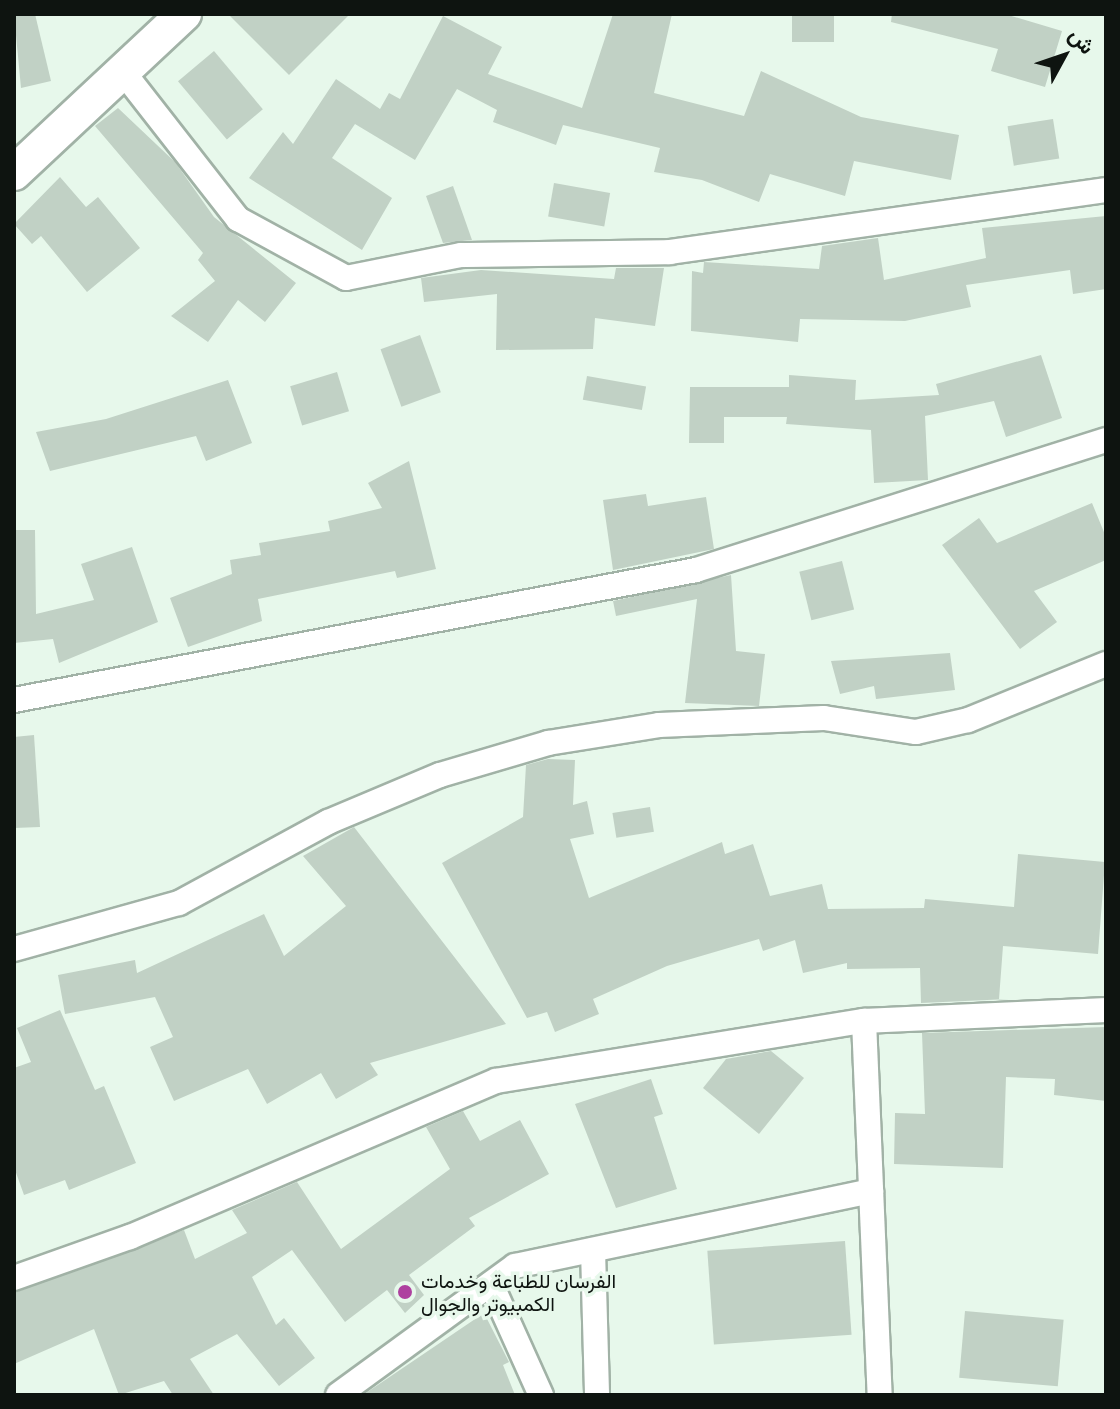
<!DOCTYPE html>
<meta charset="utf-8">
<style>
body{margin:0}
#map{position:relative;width:1120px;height:1409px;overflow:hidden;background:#e7f8eb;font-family:Ubuntu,Vazirmatn,sans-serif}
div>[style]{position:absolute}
.building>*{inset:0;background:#c1d1c5;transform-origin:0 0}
.roads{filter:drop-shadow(2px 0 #a1b2a6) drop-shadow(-2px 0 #a1b2a6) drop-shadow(0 2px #a1b2a6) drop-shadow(0 -2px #a1b2a6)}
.street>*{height:24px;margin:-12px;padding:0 12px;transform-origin:12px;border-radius:12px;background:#fff}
.secondary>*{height:34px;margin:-17px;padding:0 17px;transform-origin:17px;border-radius:17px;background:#fff}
.dots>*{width:22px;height:22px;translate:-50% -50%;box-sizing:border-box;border:4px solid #e7f8eb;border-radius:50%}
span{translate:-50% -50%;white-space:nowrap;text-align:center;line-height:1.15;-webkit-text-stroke:7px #e7f8eb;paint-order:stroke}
.poi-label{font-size:20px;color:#0e1410}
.left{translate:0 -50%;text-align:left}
.frame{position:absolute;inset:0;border:16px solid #0e1410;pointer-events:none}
.north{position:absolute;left:1024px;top:16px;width:80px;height:80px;-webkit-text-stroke:6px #e7f8eb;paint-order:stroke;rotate:50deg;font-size:22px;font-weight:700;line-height:32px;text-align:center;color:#0e1410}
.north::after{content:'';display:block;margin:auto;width:28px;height:36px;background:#0e1410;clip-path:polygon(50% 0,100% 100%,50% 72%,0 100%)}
</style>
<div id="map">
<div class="building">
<div style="clip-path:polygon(14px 14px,35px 14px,51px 81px,21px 88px)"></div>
<div style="clip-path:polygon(228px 14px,350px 14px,289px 75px)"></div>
<div style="clip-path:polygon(613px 14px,672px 14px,654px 93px,744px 116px,761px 71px,861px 117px,959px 135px,951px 180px,854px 161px,845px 196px,770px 174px,759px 202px,702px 180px,654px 172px,660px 148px,563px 125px,556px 145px,493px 122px,497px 110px,457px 89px,415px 160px,355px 124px,332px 158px,392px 198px,362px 250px,249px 178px,283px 132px,293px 144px,336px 79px,380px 109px,389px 93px,400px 99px,443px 16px,502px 47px,488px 74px,582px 108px)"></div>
<div style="left:792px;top:14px;width:42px;height:28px"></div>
<div style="clip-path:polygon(892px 14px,1005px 14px,1062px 31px,1045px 87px,991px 71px,998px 49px,891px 22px)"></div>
<div style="left:214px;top:51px;width:76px;height:47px;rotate:50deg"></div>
<div style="clip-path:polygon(118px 108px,175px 162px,214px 217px,296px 283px,265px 322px,238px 300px,208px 342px,171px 316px,215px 281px,198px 260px,203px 253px,95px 126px)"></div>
<div style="left:1053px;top:119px;width:40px;height:46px;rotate:81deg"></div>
<div style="clip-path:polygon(60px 177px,86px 207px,98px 197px,140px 248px,87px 292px,41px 236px,32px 244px,14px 224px)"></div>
<div style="left:554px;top:183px;width:57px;height:34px;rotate:10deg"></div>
<div style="clip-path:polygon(453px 186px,472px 240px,443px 243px,426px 196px)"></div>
<div style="clip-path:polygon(1106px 216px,1106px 289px,1073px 294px,1070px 270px,966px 285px,971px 307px,905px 321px,800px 319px,798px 342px,691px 331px,692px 271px,703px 273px,704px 262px,819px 269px,822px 246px,878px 238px,884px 280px,986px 258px,982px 228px)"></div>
<div style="clip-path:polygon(616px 268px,664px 268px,655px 326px,595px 318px,593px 349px,496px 350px,497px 294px,424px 302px,421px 278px,481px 270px,614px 279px)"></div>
<div style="left:420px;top:335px;width:61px;height:42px;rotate:70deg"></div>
<div style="clip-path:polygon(1041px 355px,1062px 418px,1006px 437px,994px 401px,925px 416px,928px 480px,874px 483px,871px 430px,786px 424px,787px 417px,724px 417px,724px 443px,689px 443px,690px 387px,789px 387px,789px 375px,856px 380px,855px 400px,939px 395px,936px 384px)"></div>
<div style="left:337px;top:372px;width:41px;height:49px;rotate:73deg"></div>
<div style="left:587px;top:376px;width:60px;height:24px;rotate:10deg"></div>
<div style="clip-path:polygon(228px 380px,252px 443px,206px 461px,196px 436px,50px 471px,36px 432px,106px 419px)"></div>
<div style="clip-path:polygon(409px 461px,436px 569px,397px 578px,395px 571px,258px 599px,262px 621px,188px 647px,170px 598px,232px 574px,230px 560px,261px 555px,259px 543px,330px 531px,328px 521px,382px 508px,368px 483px)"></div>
<div style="clip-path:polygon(646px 494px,648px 506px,706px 497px,714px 549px,613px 570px,603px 500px)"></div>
<div style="clip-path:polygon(1092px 503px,1106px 537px,1106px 560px,1034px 591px,1057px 622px,1020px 649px,942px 545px,979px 518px,997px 543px)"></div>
<div style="clip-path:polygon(14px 530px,35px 530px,36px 614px,94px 600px,81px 564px,132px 547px,158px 622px,59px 663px,53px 639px,14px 643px)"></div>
<div style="left:842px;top:561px;width:50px;height:44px;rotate:76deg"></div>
<div style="clip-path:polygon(731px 575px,736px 651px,765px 654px,759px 706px,685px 703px,697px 599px,616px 616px,613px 601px)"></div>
<div style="clip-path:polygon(950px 653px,955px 690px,876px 699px,874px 686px,840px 694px,831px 661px)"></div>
<div style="clip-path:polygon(34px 735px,40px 827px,14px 828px,14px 737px)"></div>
<div style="clip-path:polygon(548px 759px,575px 760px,573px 805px,587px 801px,594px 834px,570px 839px,589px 898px,722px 842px,725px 854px,753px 844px,770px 896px,822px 884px,828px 909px,924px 908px,925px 899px,1014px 907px,1018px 854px,1105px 862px,1098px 954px,1003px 946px,999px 999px,1009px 999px,921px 1003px,920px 968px,847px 969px,847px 963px,803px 973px,795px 940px,763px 951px,759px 939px,667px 966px,593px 999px,599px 1014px,555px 1032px,547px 1012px,527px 1018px,442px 863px,523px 817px,526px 765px)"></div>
<div style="left:650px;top:807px;width:25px;height:38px;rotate:81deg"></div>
<div style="clip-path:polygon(354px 827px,506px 1024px,370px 1063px,378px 1075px,336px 1099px,321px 1073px,267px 1104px,248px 1069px,174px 1101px,150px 1047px,173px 1037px,155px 997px,65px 1014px,58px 975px,135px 960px,137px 973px,264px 914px,284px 956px,346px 906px,303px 856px)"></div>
<div style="clip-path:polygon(60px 1010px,95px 1090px,104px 1086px,136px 1163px,69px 1190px,65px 1180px,24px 1195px,14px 1167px,14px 1068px,31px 1062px,17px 1028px)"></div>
<div style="clip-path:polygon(1106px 1027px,1106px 1101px,1054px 1095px,1055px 1079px,1006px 1077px,1003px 1168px,894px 1164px,895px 1113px,925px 1114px,922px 1033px)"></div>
<div style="clip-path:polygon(771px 1051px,804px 1078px,759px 1134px,703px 1088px,726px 1059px)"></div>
<div style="clip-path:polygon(651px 1079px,663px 1114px,654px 1117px,677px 1189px,616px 1208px,575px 1104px)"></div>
<div style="clip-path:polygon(463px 1111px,480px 1141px,520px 1120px,549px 1174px,469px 1218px,475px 1226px,409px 1275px,424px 1295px,405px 1313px,387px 1290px,345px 1322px,292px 1250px,252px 1277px,276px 1325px,284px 1318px,315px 1358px,279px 1386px,237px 1334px,190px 1359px,214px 1395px,173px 1395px,164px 1381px,119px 1395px,94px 1329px,14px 1364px,14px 1293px,184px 1230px,195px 1259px,247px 1233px,232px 1210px,297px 1182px,341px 1249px,450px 1169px,426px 1127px)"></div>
<div style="left:845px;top:1241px;width:94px;height:138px;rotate:86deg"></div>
<div style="left:965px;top:1311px;width:99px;height:67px;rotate:5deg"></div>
<div style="clip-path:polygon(484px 1313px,509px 1362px,503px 1365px,515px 1395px,363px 1395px)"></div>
</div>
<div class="roads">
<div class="street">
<div style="left:120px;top:68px;width:192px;rotate:52deg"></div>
<div style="left:238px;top:219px;width:123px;rotate:28.6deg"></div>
<div style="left:346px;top:278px;width:117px;rotate:-11.3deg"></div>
<div style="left:461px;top:255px;width:209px;rotate:-0.8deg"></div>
<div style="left:670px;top:252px;width:440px;rotate:-8.1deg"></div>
<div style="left:14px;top:700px;width:694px;rotate:-10.79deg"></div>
<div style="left:696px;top:570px;width:430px;rotate:-17.6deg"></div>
<div style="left:14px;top:949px;width:171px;rotate:-15.6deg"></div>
<div style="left:179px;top:903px;width:170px;rotate:-28.5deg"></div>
<div style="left:328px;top:822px;width:121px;rotate:-22.8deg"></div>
<div style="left:440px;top:775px;width:113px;rotate:-16.5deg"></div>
<div style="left:548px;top:743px;width:112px;rotate:-9.2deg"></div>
<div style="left:659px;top:725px;width:165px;rotate:-2.4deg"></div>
<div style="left:824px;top:718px;width:93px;rotate:8.7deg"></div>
<div style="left:916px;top:732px;width:53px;rotate:-13deg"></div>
<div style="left:968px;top:720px;width:149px;rotate:-22.1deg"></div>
<div style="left:864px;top:1021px;width:374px;rotate:87.6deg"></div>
<div style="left:593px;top:1250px;width:145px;rotate:88.4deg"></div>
<div style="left:14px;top:1278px;width:123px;rotate:-19.5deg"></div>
<div style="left:130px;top:1237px;width:398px;rotate:-23.1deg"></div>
<div style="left:496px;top:1081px;width:373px;rotate:-9.3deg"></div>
<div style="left:864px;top:1021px;width:242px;rotate:-2.6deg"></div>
<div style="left:491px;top:1284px;width:122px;rotate:65.8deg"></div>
<div style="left:338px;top:1395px;width:219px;rotate:-36.1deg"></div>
<div style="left:515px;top:1266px;width:364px;rotate:-11.9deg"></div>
</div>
<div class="secondary">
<div style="left:14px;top:173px;width:233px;rotate:-43.1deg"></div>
</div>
</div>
<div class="dots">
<div style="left:405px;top:1292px;background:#ae409f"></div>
</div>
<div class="poi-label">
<span class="left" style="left:421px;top:1292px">الفرسان للطباعة وخدمات<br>الكمبيوتر والجوال</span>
</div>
<div class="frame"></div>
<div class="north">ش</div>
</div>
